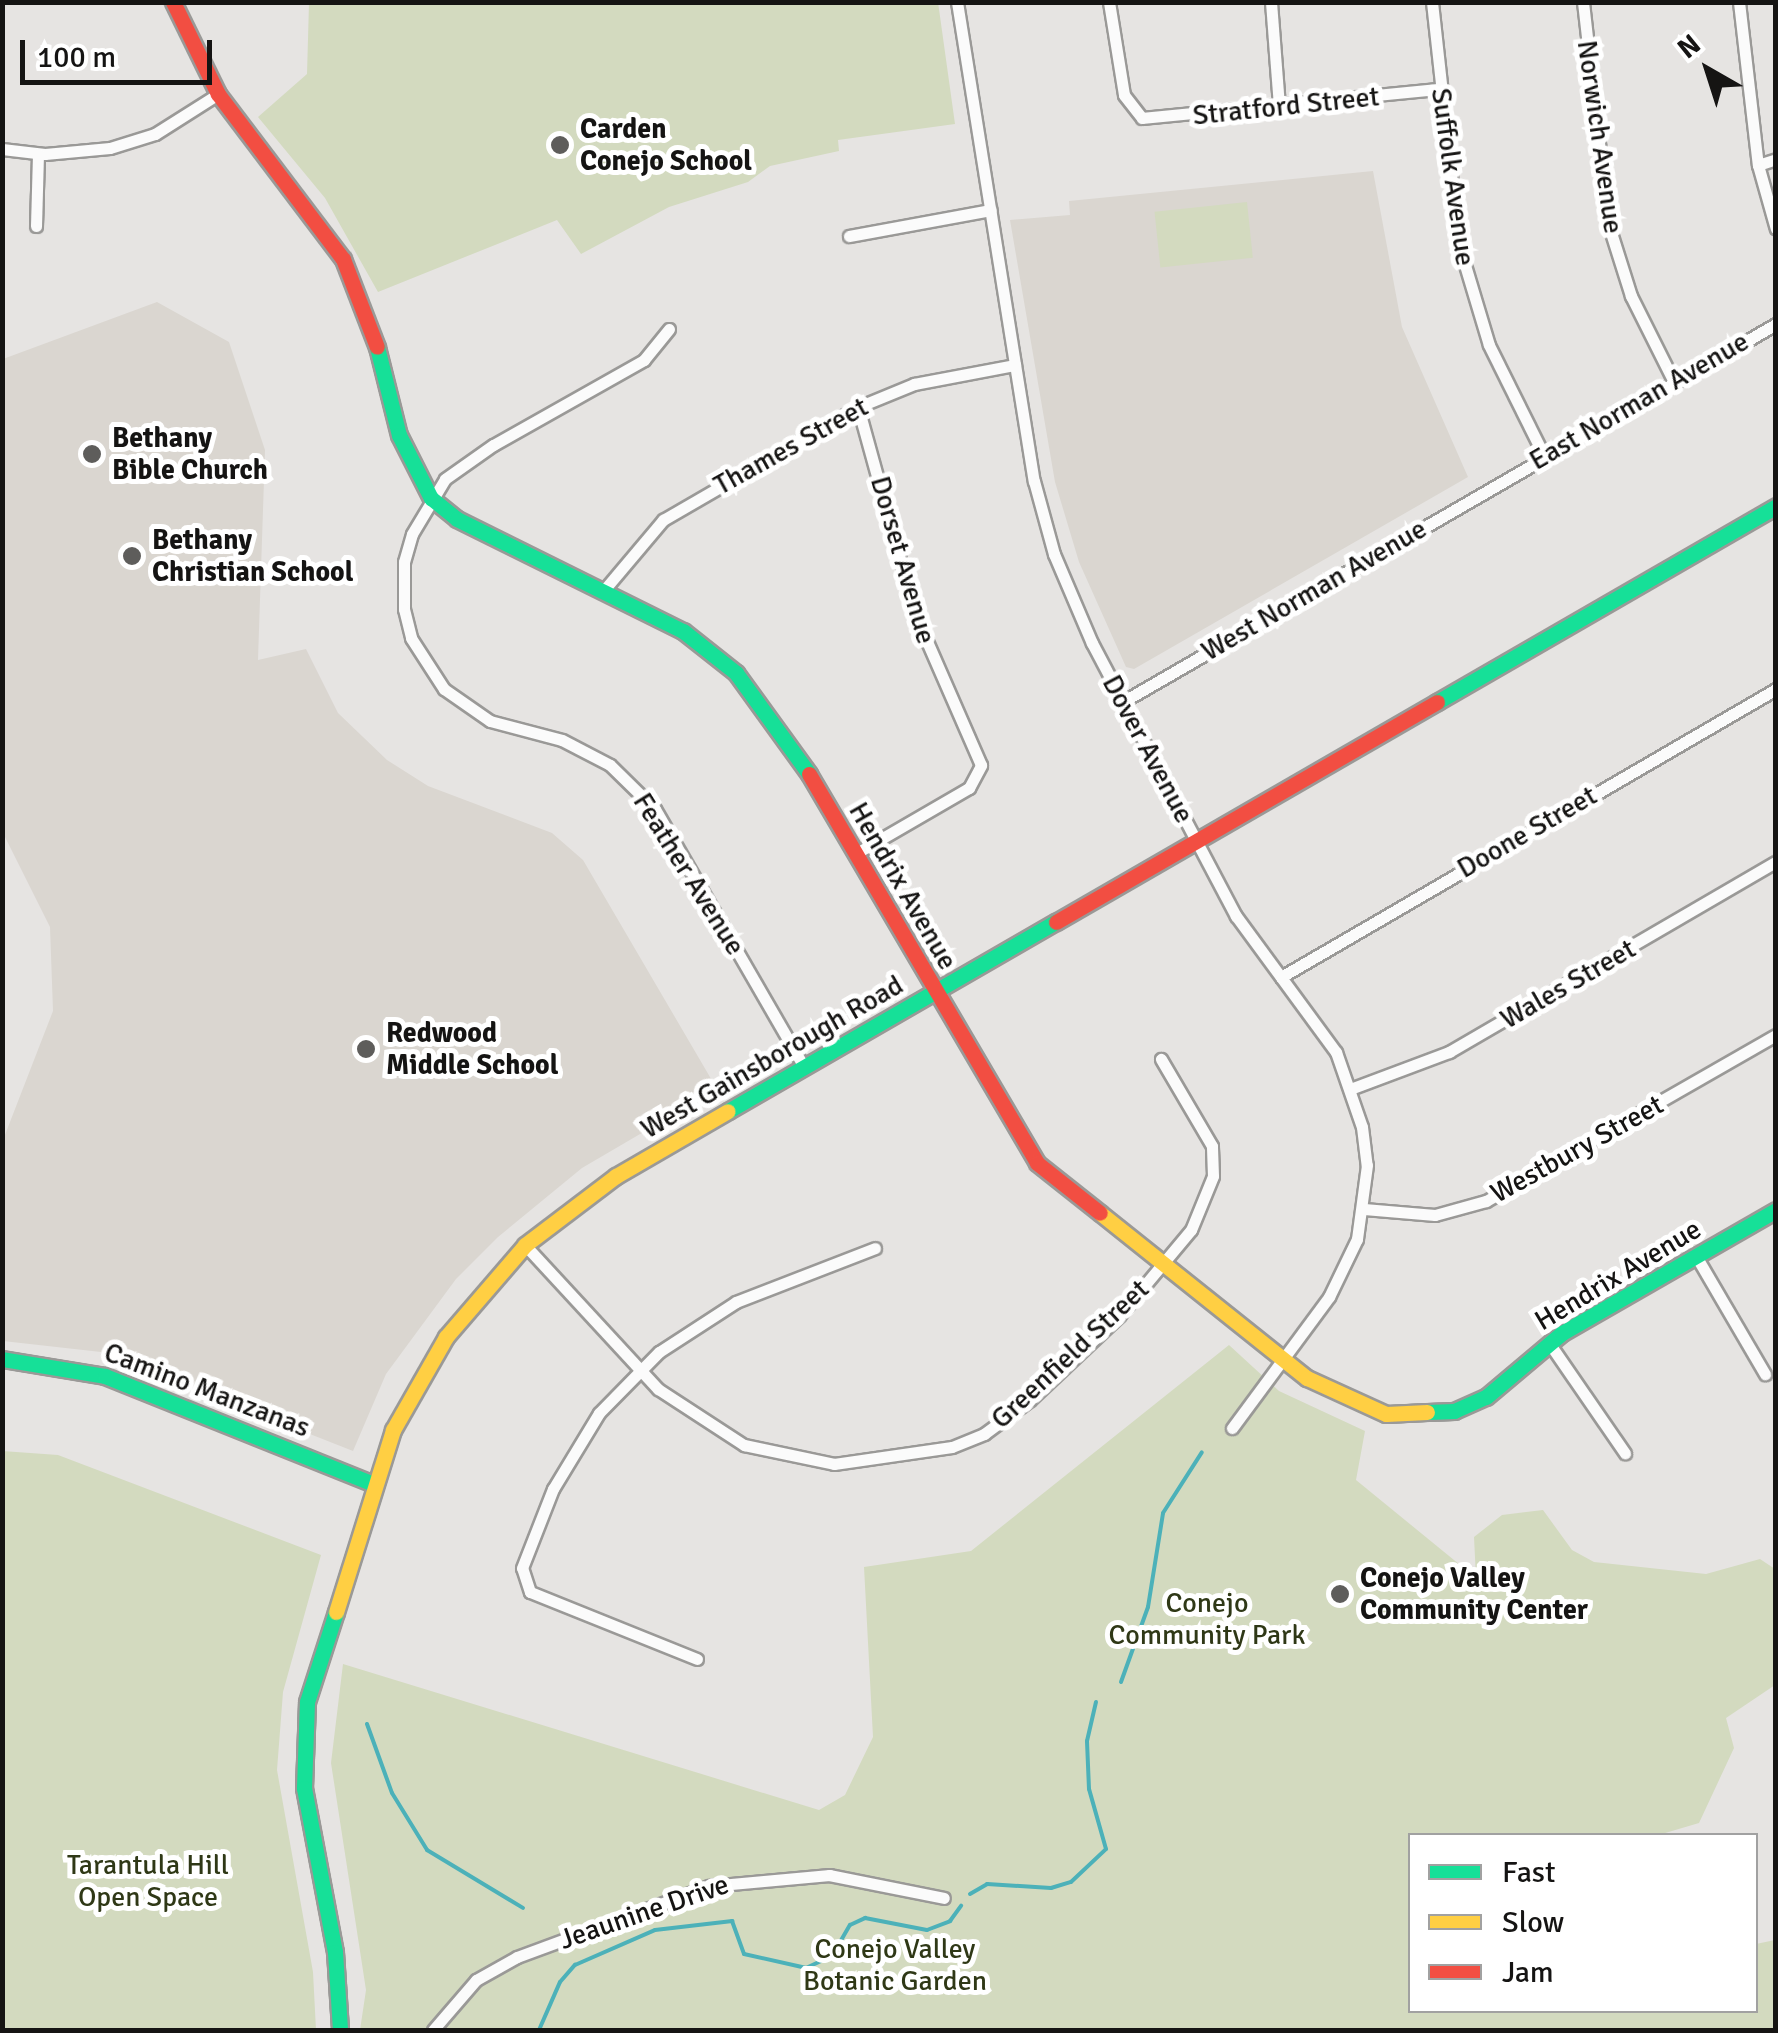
<!DOCTYPE html>
<style>
body{margin:0}
#map{position:relative;width:1778px;height:2033px;overflow:hidden;background:#e6e4e2;font-family:Signika,sans-serif}
div>[style]{position:absolute}
.built>*{inset:0;background:#dad6d0}
.green>*{inset:0;background:#d3dabf;transform-origin:0 0}
.stream>*{height:4px;margin:-2px;padding:0 2px;transform-origin:2px;border-radius:2px;background:#4cb1b9}
.roads{filter:drop-shadow(2px 0 #9a9997) drop-shadow(-2px 0 #9a9997) drop-shadow(0 2px #9a9997) drop-shadow(0 -2px #9a9997)}
.street>*{height:11px;margin:-5.5px;padding:0 5.5px;transform-origin:5.5px;border-radius:5.5px;background:#fbfbfb}
.fast>*{height:15px;margin:-7.5px;padding:0 7.5px;transform-origin:7.5px;border-radius:7.5px;background:#16e098}
.slow>*{height:15px;margin:-7.5px;padding:0 7.5px;transform-origin:7.5px;border-radius:7.5px;background:#ffcf43}
.jam>*{height:15px;margin:-7.5px;padding:0 7.5px;transform-origin:7.5px;border-radius:7.5px;background:#f24e42}
.dots>*{width:28px;height:28px;translate:-50% -50%;box-sizing:border-box;border:5px solid #fff;border-radius:50%}
span{translate:-50% -50%;white-space:nowrap;text-align:center;line-height:1.15;-webkit-text-stroke:10px #fff;paint-order:stroke}
.street-label{font-size:28px;color:#151413}
.poi-label{font-size:28px;color:#151413;font-weight:700}
.left{translate:0 -50%;text-align:left}
.park-label{font-size:28px;color:#2f3816}
.frame{position:absolute;inset:0;border:5px solid #151413;pointer-events:none}
.legend{position:absolute;left:1408px;top:1833px;width:350px;height:180px;box-sizing:border-box;background:#fff;border:2px solid #a1a1a1;margin:0;padding:12px 18px;list-style:none;font-size:30px;color:#151413}
.legend li{display:flex;align-items:center;gap:20px;height:50px}
.legend b{width:50px;border:2px solid #a1a1a1}
.north{position:absolute;left:1658px;top:20px;width:100px;height:100px;-webkit-text-stroke:8px #fff;paint-order:stroke;rotate:321deg;font-size:28px;font-weight:700;line-height:40px;text-align:center;color:#151413}
.north::after{content:'';display:block;margin:auto;width:35px;height:45px;background:#151413;clip-path:polygon(50% 0,100% 100%,50% 72%,0 100%)}
.scale{position:absolute;left:20px;top:40px;width:192px;height:45px;box-sizing:border-box;border:5px solid #151413;border-top:0;padding-left:12px;font-size:30px;line-height:35px;white-space:nowrap;color:#151413;-webkit-text-stroke:8px #fff;paint-order:stroke}
</style>
<div id="map">
<div class="built">
<div style="clip-path:polygon(1373px 171px,1402px 327px,1468px 477px,1134px 669px,1126px 667px,1079px 562px,1055px 482px,1010px 220px,1070px 215px,1069px 201px)"></div>
<div style="clip-path:polygon(157px 302px,229px 342px,265px 450px,258px 660px,306px 649px,338px 713px,387px 760px,428px 786px,552px 833px,583px 860px,717px 1089px,582px 1168px,498px 1237px,456px 1279px,386px 1374px,353px 1451px,101px 1352px,3px 1341px,3px 1140px,53px 1011px,50px 927px,3px 833px,3px 359px)"></div>
</div>
<div class="green">
<div style="clip-path:polygon(938px 2px,955px 124px,838px 140px,839px 151px,770px 166px,748px 182px,669px 207px,581px 254px,557px 220px,378px 292px,325px 198px,258px 117px,307px 74px,309px 3px)"></div>
<div style="left:1247px;top:202px;width:56px;height:93px;rotate:84deg"></div>
<div style="clip-path:polygon(1229px 1345px,1279px 1391px,1365px 1431px,1356px 1480px,1476px 1578px,1474px 1537px,1502px 1515px,1543px 1510px,1572px 1550px,1594px 1562px,1706px 1574px,1760px 1559px,1775px 1569px,1775px 1685px,1726px 1718px,1734px 1748px,1699px 1823px,1655px 1836px,1410px 1836px,1410px 2010px,1756px 2010px,1756px 1944px,1775px 1940px,1775px 2030px,360px 2030px,366px 1990px,331px 1763px,343px 1664px,819px 1810px,845px 1795px,873px 1737px,864px 1567px,971px 1551px)"></div>
<div style="clip-path:polygon(2px 1451px,58px 1455px,321px 1555px,283px 1692px,277px 1770px,313px 1972px,316px 2030px,3px 2030px)"></div>
</div>
<div class="stream">
<div style="left:1121px;top:1682px;width:80px;rotate:-70.2deg"></div>
<div style="left:1148px;top:1607px;width:95px;rotate:-80.9deg"></div>
<div style="left:1163px;top:1513px;width:72px;rotate:-57.4deg"></div>
<div style="left:367px;top:1724px;width:73px;rotate:70.1deg"></div>
<div style="left:392px;top:1793px;width:67px;rotate:58.4deg"></div>
<div style="left:427px;top:1850px;width:112px;rotate:31.1deg"></div>
<div style="left:970px;top:1894px;width:20px;rotate:-30deg"></div>
<div style="left:987px;top:1884px;width:64px;rotate:3.6deg"></div>
<div style="left:1051px;top:1888px;width:21px;rotate:-17deg"></div>
<div style="left:1071px;top:1882px;width:48px;rotate:-43.3deg"></div>
<div style="left:1106px;top:1849px;width:62px;rotate:-105.8deg"></div>
<div style="left:1089px;top:1789px;width:48px;rotate:-92.4deg"></div>
<div style="left:1087px;top:1741px;width:40px;rotate:-77deg"></div>
<div style="left:539px;top:2030px;width:52px;rotate:-66.4deg"></div>
<div style="left:560px;top:1982px;width:23px;rotate:-49deg"></div>
<div style="left:575px;top:1965px;width:87px;rotate:-23.6deg"></div>
<div style="left:655px;top:1930px;width:78px;rotate:-6.7deg"></div>
<div style="left:732px;top:1921px;width:35px;rotate:70deg"></div>
<div style="left:744px;top:1954px;width:64px;rotate:12.7deg"></div>
<div style="left:806px;top:1968px;width:29px;rotate:-25deg"></div>
<div style="left:832px;top:1956px;width:36px;rotate:-60deg"></div>
<div style="left:850px;top:1925px;width:17px;rotate:-25deg"></div>
<div style="left:865px;top:1918px;width:63px;rotate:11deg"></div>
<div style="left:927px;top:1930px;width:25px;rotate:-21deg"></div>
<div style="left:950px;top:1921px;width:19px;rotate:-54deg"></div>
</div>
<div class="roads">
<div class="street">
<div style="left:957px;top:2px;width:485px;rotate:80.9deg"></div>
<div style="left:1034px;top:481px;width:76px;rotate:74.7deg"></div>
<div style="left:1054px;top:554px;width:97px;rotate:66.9deg"></div>
<div style="left:1092px;top:643px;width:309px;rotate:62.2deg"></div>
<div style="left:1236px;top:916px;width:169px;rotate:53.7deg"></div>
<div style="left:1336px;top:1052px;width:79px;rotate:70.9deg"></div>
<div style="left:1362px;top:1127px;width:38px;rotate:83deg"></div>
<div style="left:1367px;top:1165px;width:75px;rotate:97.7deg"></div>
<div style="left:1357px;top:1239px;width:64px;rotate:115.8deg"></div>
<div style="left:1329px;top:1297px;width:163px;rotate:126.5deg"></div>
<div style="left:1109px;top:2px;width:94px;rotate:80.8deg"></div>
<div style="left:1124px;top:95px;width:29px;rotate:52deg"></div>
<div style="left:1142px;top:118px;width:299px;rotate:-5.6deg"></div>
<div style="left:1271px;top:2px;width:104px;rotate:85.6deg"></div>
<div style="left:1432px;top:2px;width:244px;rotate:83.7deg"></div>
<div style="left:1459px;top:245px;width:104px;rotate:73.3deg"></div>
<div style="left:1489px;top:345px;width:124px;rotate:63.6deg"></div>
<div style="left:1583px;top:2px;width:222px;rotate:83.5deg"></div>
<div style="left:1608px;top:223px;width:77px;rotate:72.5deg"></div>
<div style="left:1631px;top:296px;width:94px;rotate:63.4deg"></div>
<div style="left:1739px;top:2px;width:164px;rotate:83.4deg"></div>
<div style="left:1758px;top:165px;width:66px;rotate:74.3deg"></div>
<div style="left:2px;top:149px;width:43px;rotate:6.6deg"></div>
<div style="left:45px;top:154px;width:65px;rotate:-5.3deg"></div>
<div style="left:110px;top:148px;width:47px;rotate:-17.3deg"></div>
<div style="left:155px;top:134px;width:75px;rotate:-32.4deg"></div>
<div style="left:1758px;top:165px;width:19px;rotate:-18deg"></div>
<div style="left:36px;top:226px;width:72px;rotate:-88.4deg"></div>
<div style="left:849px;top:236px;width:144px;rotate:-10.4deg"></div>
<div style="left:669px;top:329px;width:40px;rotate:129deg"></div>
<div style="left:644px;top:360px;width:173px;rotate:150.6deg"></div>
<div style="left:493px;top:445px;width:59px;rotate:144.7deg"></div>
<div style="left:445px;top:479px;width:64px;rotate:121deg"></div>
<div style="left:412px;top:534px;width:29px;rotate:106deg"></div>
<div style="left:404px;top:562px;width:47px;rotate:90deg"></div>
<div style="left:404px;top:609px;width:30px;rotate:76deg"></div>
<div style="left:411px;top:638px;width:61px;rotate:57.1deg"></div>
<div style="left:444px;top:689px;width:56px;rotate:34.8deg"></div>
<div style="left:490px;top:721px;width:74px;rotate:14.8deg"></div>
<div style="left:562px;top:740px;width:54px;rotate:27.5deg"></div>
<div style="left:610px;top:765px;width:63px;rotate:44.4deg"></div>
<div style="left:655px;top:809px;width:298px;rotate:60deg"></div>
<div style="left:604px;top:590px;width:92px;rotate:-49.9deg"></div>
<div style="left:663px;top:520px;width:225px;rotate:-30.1deg"></div>
<div style="left:858px;top:407px;width:61px;rotate:-22.3deg"></div>
<div style="left:914px;top:384px;width:103px;rotate:-10.7deg"></div>
<div style="left:1124px;top:701px;width:753px;rotate:-30.04deg"></div>
<div style="left:855px;top:854px;width:132px;rotate:-30.1deg"></div>
<div style="left:969px;top:788px;width:26px;rotate:-62deg"></div>
<div style="left:981px;top:765px;width:165px;rotate:-113.6deg"></div>
<div style="left:915px;top:614px;width:215px;rotate:-105.4deg"></div>
<div style="left:1281px;top:977px;width:573px;rotate:-30.19deg"></div>
<div style="left:1353px;top:1088px;width:103px;rotate:-20.6deg"></div>
<div style="left:1449px;top:1052px;width:378px;rotate:-30.2deg"></div>
<div style="left:1364px;top:1209px;width:71px;rotate:4.8deg"></div>
<div style="left:1435px;top:1215px;width:53px;rotate:-15.4deg"></div>
<div style="left:1486px;top:1201px;width:334px;rotate:-29.8deg"></div>
<div style="left:525px;top:1245px;width:196px;rotate:47.3deg"></div>
<div style="left:658px;top:1389px;width:103px;rotate:33.1deg"></div>
<div style="left:744px;top:1445px;width:92px;rotate:11.9deg"></div>
<div style="left:834px;top:1464px;width:119px;rotate:-8.2deg"></div>
<div style="left:952px;top:1447px;width:35px;rotate:-22deg"></div>
<div style="left:984px;top:1434px;width:57px;rotate:-36.5deg"></div>
<div style="left:1030px;top:1400px;width:122px;rotate:-43.3deg"></div>
<div style="left:1119px;top:1316px;width:112px;rotate:-50.1deg"></div>
<div style="left:1191px;top:1230px;width:58px;rotate:-67.8deg"></div>
<div style="left:1213px;top:1176px;width:30px;rotate:-92deg"></div>
<div style="left:1212px;top:1146px;width:101px;rotate:-120.4deg"></div>
<div style="left:1696px;top:1256px;width:137px;rotate:59.7deg"></div>
<div style="left:1549px;top:1343px;width:134px;rotate:55.4deg"></div>
<div style="left:697px;top:1659px;width:180px;rotate:-158.1deg"></div>
<div style="left:530px;top:1592px;width:25px;rotate:-108deg"></div>
<div style="left:522px;top:1568px;width:85px;rotate:-68.6deg"></div>
<div style="left:553px;top:1489px;width:89px;rotate:-58.8deg"></div>
<div style="left:599px;top:1413px;width:86px;rotate:-45.5deg"></div>
<div style="left:659px;top:1352px;width:92px;rotate:-33deg"></div>
<div style="left:736px;top:1302px;width:149px;rotate:-21.2deg"></div>
<div style="left:433px;top:2030px;width:66px;rotate:-49.3deg"></div>
<div style="left:476px;top:1980px;width:47px;rotate:-29.3deg"></div>
<div style="left:517px;top:1957px;width:205px;rotate:-20.3deg"></div>
<div style="left:709px;top:1886px;width:121px;rotate:-5.2deg"></div>
<div style="left:829px;top:1875px;width:117px;rotate:11.3deg"></div>
</div>
<div class="fast">
<div style="left:377px;top:347px;width:91px;rotate:76deg"></div>
<div style="left:399px;top:435px;width:71px;rotate:63.1deg"></div>
<div style="left:431px;top:498px;width:33px;rotate:39deg"></div>
<div style="left:457px;top:519px;width:252px;rotate:26.4deg"></div>
<div style="left:683px;top:631px;width:68px;rotate:38.4deg"></div>
<div style="left:736px;top:673px;width:125px;rotate:54.1deg"></div>
<div style="left:1437px;top:702px;width:392px;rotate:-30deg"></div>
<div style="left:728px;top:1111px;width:379px;rotate:-30deg"></div>
<div style="left:2px;top:1359px;width:104px;rotate:9.4deg"></div>
<div style="left:105px;top:1376px;width:287px;rotate:21.9deg"></div>
<div style="left:1427px;top:1412px;width:27px;rotate:-2deg"></div>
<div style="left:1454px;top:1411px;width:35px;rotate:-24deg"></div>
<div style="left:1486px;top:1397px;width:99px;rotate:-40.1deg"></div>
<div style="left:1562px;top:1333px;width:247px;rotate:-29.9deg"></div>
<div style="left:336px;top:1612px;width:95px;rotate:107.9deg"></div>
<div style="left:307px;top:1702px;width:86px;rotate:92deg"></div>
<div style="left:304px;top:1788px;width:167px;rotate:79.3deg"></div>
<div style="left:335px;top:1952px;width:78px;rotate:86.3deg"></div>
</div>
<div class="slow">
<div style="left:1100px;top:1213px;width:265px;rotate:38.6deg"></div>
<div style="left:1307px;top:1378px;width:87px;rotate:24.5deg"></div>
<div style="left:1386px;top:1414px;width:41px;rotate:-2.8deg"></div>
<div style="left:336px;top:1612px;width:191px;rotate:-72.6deg"></div>
<div style="left:393px;top:1430px;width:107px;rotate:-60.3deg"></div>
<div style="left:446px;top:1337px;width:121px;rotate:-49.3deg"></div>
<div style="left:525px;top:1245px;width:114px;rotate:-37.2deg"></div>
<div style="left:616px;top:1176px;width:129px;rotate:-30.1deg"></div>
</div>
<div class="jam">
<div style="left:173px;top:2px;width:102px;rotate:63.9deg"></div>
<div style="left:218px;top:94px;width:207px;rotate:52.9deg"></div>
<div style="left:343px;top:259px;width:94px;rotate:68.9deg"></div>
<div style="left:809px;top:774px;width:451px;rotate:59.6deg"></div>
<div style="left:1037px;top:1163px;width:80px;rotate:38.4deg"></div>
<div style="left:1056px;top:922px;width:440px;rotate:-30deg"></div>
</div>
</div>
<div class="dots">
<div style="left:560px;top:145px;background:#5e5d5b"></div>
<div style="left:92px;top:454px;background:#5e5d5b"></div>
<div style="left:132px;top:556px;background:#5e5d5b"></div>
<div style="left:366px;top:1049px;background:#5e5d5b"></div>
<div style="left:1340px;top:1594px;background:#5e5d5b"></div>
</div>
<div class="street-label">
<span style="left:1286px;top:106px;rotate:-6deg">Stratford Street</span>
<span style="left:1600px;top:137px;rotate:82deg">Norwich Avenue</span>
<span style="left:1453px;top:177px;rotate:82deg">Suffolk Avenue</span>
<span style="left:1639px;top:401px;rotate:-30deg">East Norman Avenue</span>
<span style="left:791px;top:446px;rotate:-29deg">Thames Street</span>
<span style="left:903px;top:560px;rotate:74deg">Dorset Avenue</span>
<span style="left:1314px;top:590px;rotate:-30deg">West Norman Avenue</span>
<span style="left:1148px;top:749px;rotate:62deg">Dover Avenue</span>
<span style="left:1527px;top:832px;rotate:-30deg">Doone Street</span>
<span style="left:689px;top:874px;rotate:58deg">Feather Avenue</span>
<span style="left:903px;top:886px;rotate:60deg">Hendrix Avenue</span>
<span style="left:1568px;top:984px;rotate:-30deg">Wales Street</span>
<span style="left:772px;top:1057px;rotate:-30deg">West Gainsborough Road</span>
<span style="left:1577px;top:1149px;rotate:-29deg">Westbury Street</span>
<span style="left:1618px;top:1275px;rotate:-31deg">Hendrix Avenue</span>
<span style="left:1070px;top:1354px;rotate:-43deg">Greenfield Street</span>
<span style="left:207px;top:1390px;rotate:21deg">Camino Manzanas</span>
<span style="left:644px;top:1912px;rotate:-19deg">Jeaunine Drive</span>
</div>
<div class="poi-label">
<span class="left" style="left:580px;top:145px">Carden<br>Conejo School</span>
<span class="left" style="left:112px;top:454px">Bethany<br>Bible Church</span>
<span class="left" style="left:152px;top:556px">Bethany<br>Christian School</span>
<span class="left" style="left:386px;top:1049px">Redwood<br>Middle School</span>
<span class="left" style="left:1360px;top:1594px">Conejo Valley<br>Community Center</span>
</div>
<div class="park-label">
<span style="left:1207px;top:1619px">Conejo<br>Community Park</span>
<span style="left:148px;top:1881px">Tarantula Hill<br>Open Space</span>
<span style="left:895px;top:1965px">Conejo Valley<br>Botanic Garden</span>
</div>
<div class="frame"></div>
<ul class="legend">
<li><b style="height:12px;background:#16e098"></b>Fast</li>
<li><b style="height:12px;background:#ffcf43"></b>Slow</li>
<li><b style="height:12px;background:#f24e42"></b>Jam</li>
</ul>
<div class="north">N</div>
<div class="scale">100 m</div>
</div>
